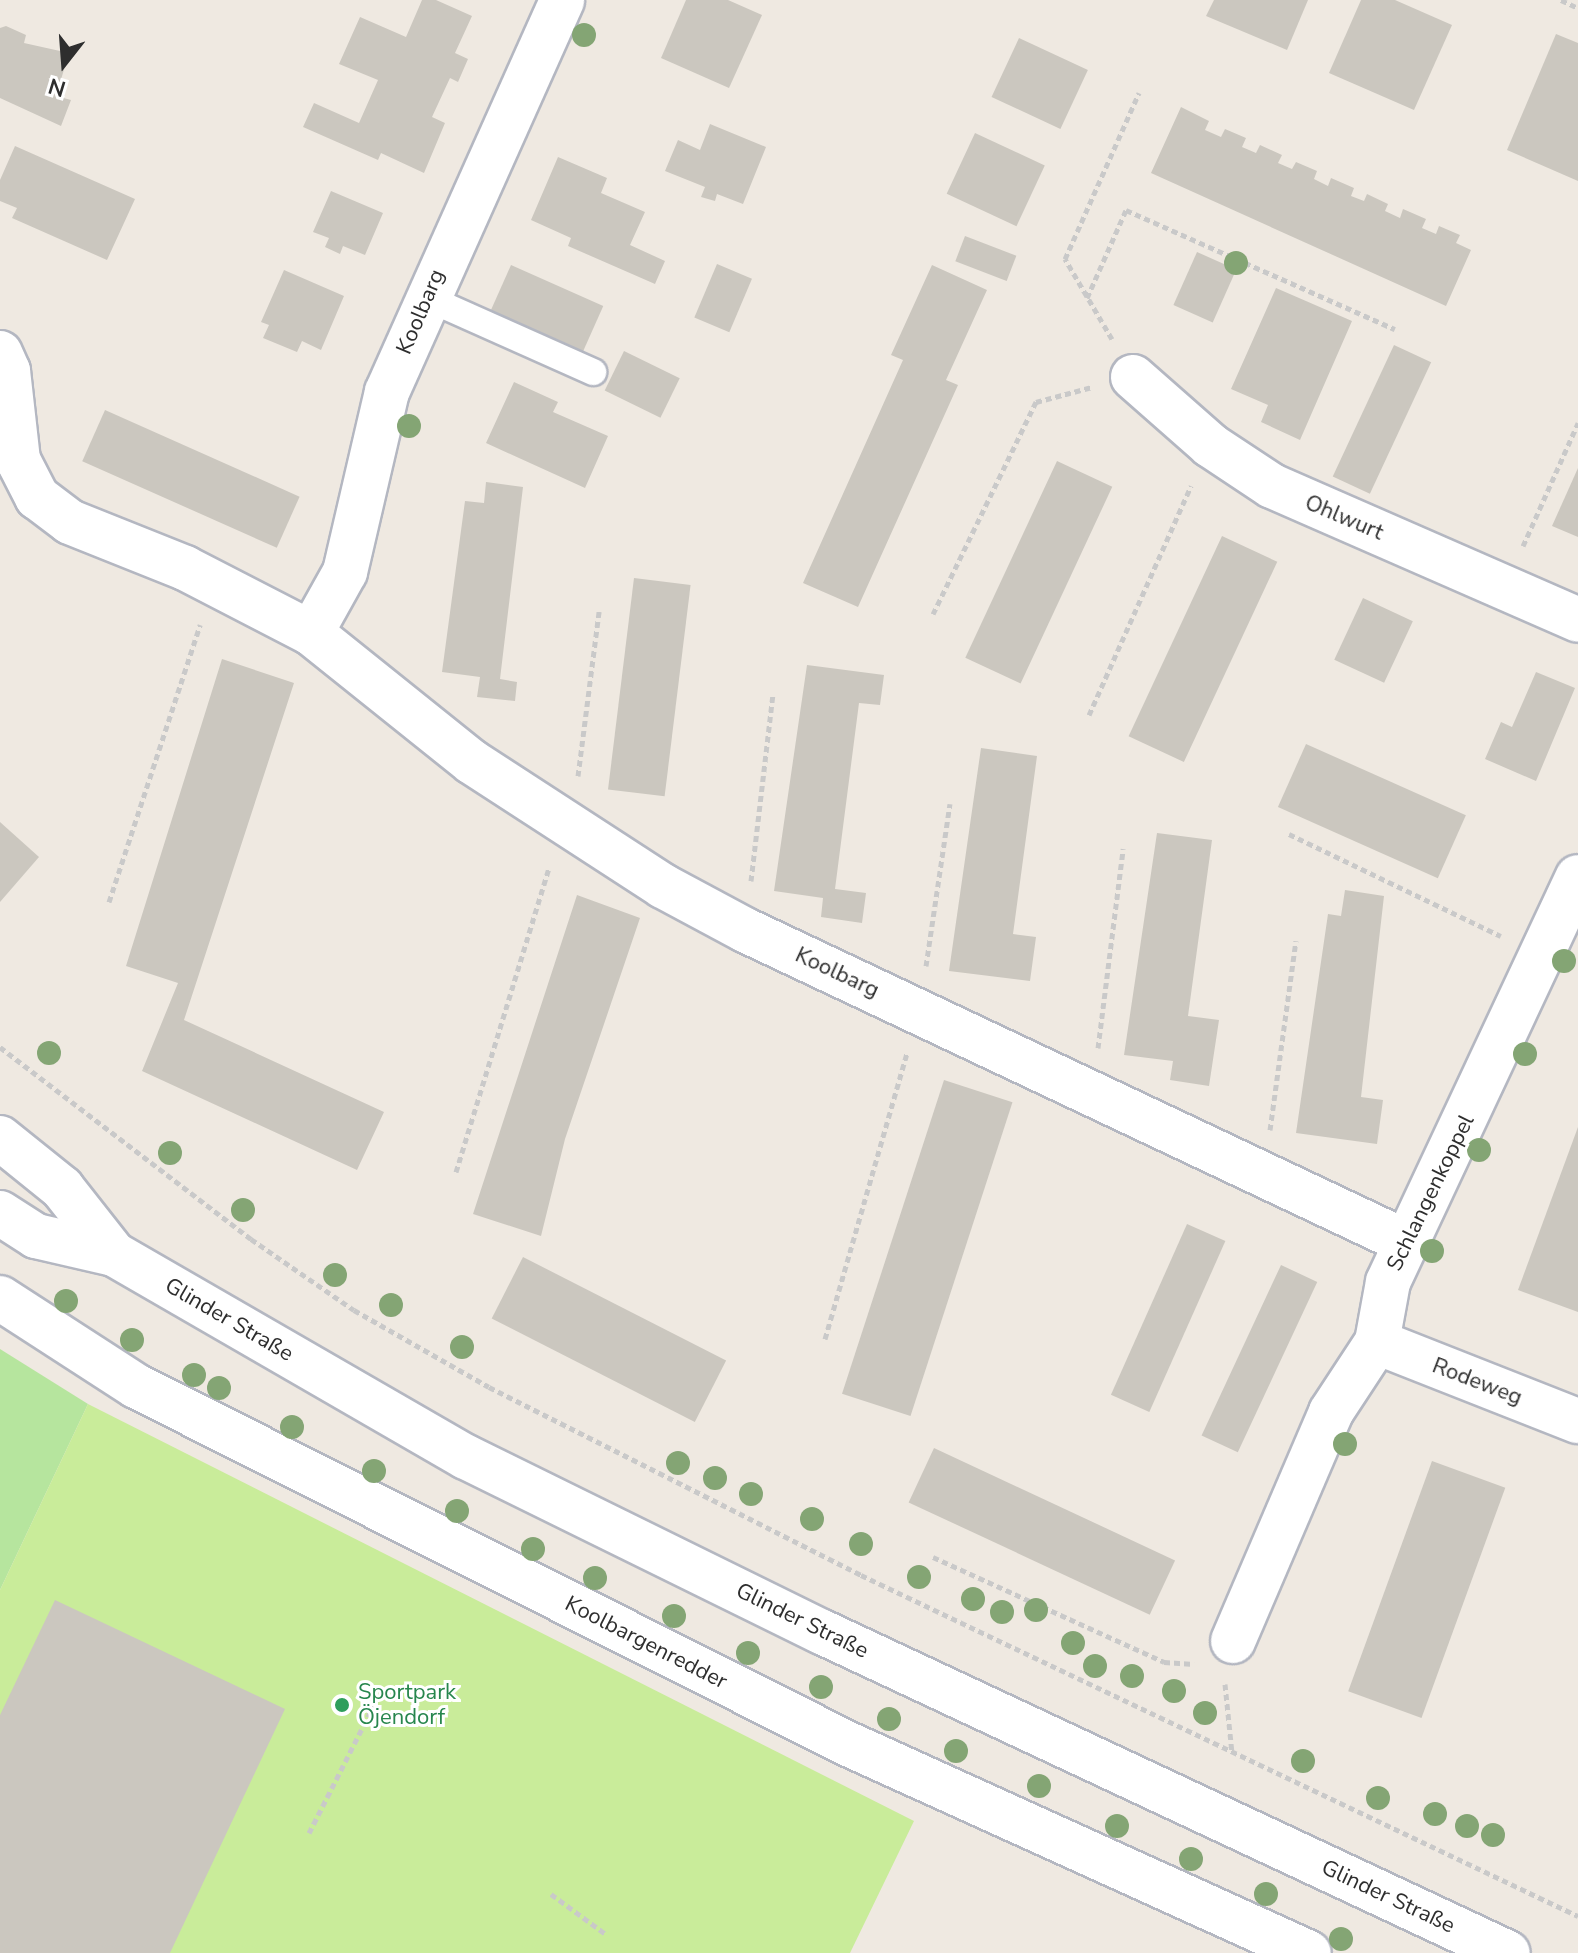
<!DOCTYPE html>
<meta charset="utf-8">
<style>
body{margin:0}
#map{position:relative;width:1578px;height:1953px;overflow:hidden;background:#efe9e1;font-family:"Nunito Sans",sans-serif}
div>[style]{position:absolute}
.green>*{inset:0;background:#b6e59e}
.pitch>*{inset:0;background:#c9ec9a}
.building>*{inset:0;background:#cbc7bf;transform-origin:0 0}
.path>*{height:5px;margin-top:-2.5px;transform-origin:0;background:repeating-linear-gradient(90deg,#c9c9c9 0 6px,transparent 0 10px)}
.roads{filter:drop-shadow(2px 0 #b4b7c1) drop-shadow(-2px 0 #b4b7c1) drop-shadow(0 2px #b4b7c1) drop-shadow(0 -2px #b4b7c1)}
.service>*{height:26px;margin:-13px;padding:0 13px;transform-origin:13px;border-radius:13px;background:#fff}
.minor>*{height:44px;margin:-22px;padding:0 22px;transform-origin:22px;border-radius:22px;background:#fff}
.secondary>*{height:44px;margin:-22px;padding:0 22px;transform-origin:22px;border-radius:22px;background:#fff}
.trees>*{width:24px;height:24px;margin:-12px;border-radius:50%;background:#84a574}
.dots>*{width:22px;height:22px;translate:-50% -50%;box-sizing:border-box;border:4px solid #fff;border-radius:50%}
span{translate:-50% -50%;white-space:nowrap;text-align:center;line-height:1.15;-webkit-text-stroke:6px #fff;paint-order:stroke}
.street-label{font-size:22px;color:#2e2e2e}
.leisure-label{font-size:22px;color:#27864d}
.left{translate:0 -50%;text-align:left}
.north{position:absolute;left:24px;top:24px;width:80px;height:80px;-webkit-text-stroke:6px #fff;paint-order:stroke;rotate:197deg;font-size:22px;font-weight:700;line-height:32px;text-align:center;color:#2e2e2e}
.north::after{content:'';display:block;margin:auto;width:28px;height:36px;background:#2e2e2e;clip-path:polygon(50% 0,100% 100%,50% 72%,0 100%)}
</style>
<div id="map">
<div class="green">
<div style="clip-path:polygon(0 1349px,88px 1404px,0 1590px)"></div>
</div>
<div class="pitch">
<div style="clip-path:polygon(88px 1404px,914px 1821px,850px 1953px,0 1953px,0 1590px)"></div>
</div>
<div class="building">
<div style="clip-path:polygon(422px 0,436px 0,472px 16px,455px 53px,468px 59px,458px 82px,450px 78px,432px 117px,445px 123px,424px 173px,381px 153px,378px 160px,303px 127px,314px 103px,359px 123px,378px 80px,339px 64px,360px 17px,406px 37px)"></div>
<div style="clip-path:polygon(686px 0,728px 0,762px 15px,729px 88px,661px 58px)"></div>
<div style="clip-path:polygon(1214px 0,1308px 0,1287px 50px,1206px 16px)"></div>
<div style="clip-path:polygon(1361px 0,1395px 0,1452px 25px,1414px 110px,1329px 73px)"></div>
<div style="clip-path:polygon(6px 26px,26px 35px,24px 43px,69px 53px,56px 96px,71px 100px,61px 126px,0 98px,0 28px)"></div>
<div style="clip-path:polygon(1556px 34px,1578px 43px,1578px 181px,1507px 150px)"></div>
<div style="left:1019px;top:38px;width:76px;height:65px;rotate:25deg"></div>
<div style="clip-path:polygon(1181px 107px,1209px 121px,1205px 130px,1221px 137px,1225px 129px,1246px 138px,1242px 147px,1256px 153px,1260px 145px,1282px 155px,1278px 163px,1292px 169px,1296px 162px,1317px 171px,1314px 179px,1328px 186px,1331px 178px,1354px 188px,1351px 196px,1364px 201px,1367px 194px,1388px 204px,1385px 211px,1400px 218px,1403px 209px,1426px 219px,1422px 228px,1436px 234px,1439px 226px,1460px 235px,1456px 243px,1471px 250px,1446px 306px,1151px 173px)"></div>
<div style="clip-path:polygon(710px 124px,766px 147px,743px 204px,717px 194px,715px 201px,701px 197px,705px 187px,665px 171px,678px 140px,700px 150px)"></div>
<div style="left:975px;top:133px;width:77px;height:67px;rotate:25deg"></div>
<div style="clip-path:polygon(15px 146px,135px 199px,107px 260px,12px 218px,17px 208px,0 201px,0 180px)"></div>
<div style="clip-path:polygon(558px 157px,607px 178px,601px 193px,645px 212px,630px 245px,665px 261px,655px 284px,568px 246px,571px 238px,531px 220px)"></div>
<div style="clip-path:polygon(331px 191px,383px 213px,365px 255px,343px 246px,340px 254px,325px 247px,329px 238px,313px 232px)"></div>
<div style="left:965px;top:236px;width:55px;height:27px;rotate:21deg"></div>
<div style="left:1197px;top:252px;width:43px;height:58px;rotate:24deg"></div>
<div style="left:717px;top:264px;width:38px;height:58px;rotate:23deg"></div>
<div style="left:511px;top:265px;width:101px;height:58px;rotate:24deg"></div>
<div style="clip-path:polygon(932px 265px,987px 290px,946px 380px,958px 385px,858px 607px,803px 583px,903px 360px,891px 355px)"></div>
<div style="clip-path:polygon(284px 270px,344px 296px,321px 350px,302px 341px,297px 352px,263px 338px,269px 325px,261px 322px)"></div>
<div style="clip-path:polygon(1276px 288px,1352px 321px,1300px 440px,1261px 422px,1268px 405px,1231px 389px)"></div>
<div style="left:1394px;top:345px;width:41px;height:145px;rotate:25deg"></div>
<div style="left:624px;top:351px;width:62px;height:44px;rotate:26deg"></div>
<div style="clip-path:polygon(514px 382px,558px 402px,553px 412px,608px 436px,585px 488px,486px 443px)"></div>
<div style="left:105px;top:410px;width:213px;height:56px;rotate:24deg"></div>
<div style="left:1057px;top:461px;width:61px;height:217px;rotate:25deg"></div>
<div style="clip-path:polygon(1578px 468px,1578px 537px,1552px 526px)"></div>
<div style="clip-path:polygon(486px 482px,523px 487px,500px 679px,517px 682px,515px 701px,477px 697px,480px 677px,442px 672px,465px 501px,484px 503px)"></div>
<div style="left:1222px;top:536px;width:61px;height:221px;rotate:25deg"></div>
<div style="left:634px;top:578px;width:57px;height:213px;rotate:7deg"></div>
<div style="left:1363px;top:598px;width:55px;height:68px;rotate:25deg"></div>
<div style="clip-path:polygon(222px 659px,294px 683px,184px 1020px,384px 1112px,357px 1170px,142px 1071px,178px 983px,126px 966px)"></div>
<div style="clip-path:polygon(807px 665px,884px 675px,880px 705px,859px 703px,835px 889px,866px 893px,862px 923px,821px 917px,823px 898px,774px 891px)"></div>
<div style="clip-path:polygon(1536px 672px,1575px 688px,1536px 781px,1485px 759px,1501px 722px,1512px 727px)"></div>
<div style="left:1306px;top:744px;width:175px;height:69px;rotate:24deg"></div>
<div style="clip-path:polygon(981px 748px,1037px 756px,1013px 934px,1036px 937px,1030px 981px,949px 971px)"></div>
<div style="clip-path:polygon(0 822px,39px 857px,0 902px)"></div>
<div style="clip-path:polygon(1157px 833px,1212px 840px,1188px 1016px,1219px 1020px,1209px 1086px,1170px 1080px,1173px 1061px,1124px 1055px)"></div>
<div style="clip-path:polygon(1345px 890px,1384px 896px,1361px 1097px,1383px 1100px,1377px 1144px,1296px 1133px,1328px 914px,1341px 916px)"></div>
<div style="clip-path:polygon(577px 895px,640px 918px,565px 1139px,541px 1236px,473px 1214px)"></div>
<div style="left:944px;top:1080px;width:72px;height:330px;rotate:18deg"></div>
<div style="clip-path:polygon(1578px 1127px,1578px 1312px,1518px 1290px)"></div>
<div style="left:1187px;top:1224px;width:42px;height:187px;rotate:24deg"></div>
<div style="left:523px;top:1257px;width:228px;height:69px;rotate:27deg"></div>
<div style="left:1281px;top:1265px;width:40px;height:188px;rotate:25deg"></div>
<div style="left:934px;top:1448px;width:266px;height:60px;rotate:25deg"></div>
<div style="left:1432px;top:1461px;width:78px;height:245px;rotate:20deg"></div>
<div style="clip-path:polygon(55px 1600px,285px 1709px,170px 1953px,0 1953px,0 1715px)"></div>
</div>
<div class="path">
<div style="left:1561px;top:0;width:19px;rotate:25deg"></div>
<div style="left:1087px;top:298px;width:96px;rotate:-66.1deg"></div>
<div style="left:1126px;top:210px;width:294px;rotate:23.9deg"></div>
<div style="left:1112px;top:339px;width:93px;rotate:-120.4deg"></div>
<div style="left:1065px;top:259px;width:182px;rotate:-66deg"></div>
<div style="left:1523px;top:546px;width:135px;rotate:-65.9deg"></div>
<div style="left:933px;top:614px;width:236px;rotate:-64.1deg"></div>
<div style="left:1036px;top:402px;width:58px;rotate:-15deg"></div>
<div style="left:1089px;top:715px;width:251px;rotate:-66deg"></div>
<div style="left:578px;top:776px;width:166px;rotate:-82.7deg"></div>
<div style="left:1289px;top:834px;width:235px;rotate:25.7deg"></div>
<div style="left:751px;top:881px;width:188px;rotate:-83.3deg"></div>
<div style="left:109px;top:902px;width:292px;rotate:-71.8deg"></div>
<div style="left:926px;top:966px;width:164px;rotate:-81.6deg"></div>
<div style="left:0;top:1047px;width:316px;rotate:37.4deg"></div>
<div style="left:251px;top:1239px;width:125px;rotate:34.6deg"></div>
<div style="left:354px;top:1310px;width:155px;rotate:29.7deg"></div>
<div style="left:489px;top:1387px;width:417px;rotate:26.8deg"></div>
<div style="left:861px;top:1575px;width:794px;rotate:25.44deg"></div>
<div style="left:1098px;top:1048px;width:201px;rotate:-82.8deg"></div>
<div style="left:1270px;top:1130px;width:191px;rotate:-82.2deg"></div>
<div style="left:456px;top:1172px;width:319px;rotate:-73deg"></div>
<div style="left:825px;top:1339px;width:298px;rotate:-74deg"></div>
<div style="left:933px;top:1557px;width:254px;rotate:24.4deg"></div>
<div style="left:1164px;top:1662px;width:30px;rotate:4deg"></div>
<div style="left:1225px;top:1684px;width:69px;rotate:84.2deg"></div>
<div style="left:309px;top:1833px;width:157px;rotate:-63.1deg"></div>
<div style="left:551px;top:1894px;width:69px;rotate:36.2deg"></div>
</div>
<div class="roads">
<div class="service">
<div style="left:427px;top:298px;width:182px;rotate:24deg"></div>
</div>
<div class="minor">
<div style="left:0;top:353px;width:20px;rotate:66deg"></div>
<div style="left:8px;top:371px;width:90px;rotate:83.6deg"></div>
<div style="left:18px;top:460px;width:42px;rotate:62.8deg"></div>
<div style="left:37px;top:497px;width:41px;rotate:37.1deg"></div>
<div style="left:70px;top:522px;width:124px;rotate:21.8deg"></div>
<div style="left:185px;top:568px;width:142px;rotate:27.3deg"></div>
<div style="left:311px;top:633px;width:206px;rotate:38.7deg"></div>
<div style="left:472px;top:762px;width:228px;rotate:33deg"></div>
<div style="left:663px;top:886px;width:93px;rotate:28.2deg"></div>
<div style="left:745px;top:930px;width:731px;rotate:25.27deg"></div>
<div style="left:1133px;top:377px;width:103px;rotate:41.4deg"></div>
<div style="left:1210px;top:445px;width:74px;rotate:33.5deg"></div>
<div style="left:1272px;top:486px;width:334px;rotate:23.6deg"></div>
<div style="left:311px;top:633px;width:70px;rotate:-60.9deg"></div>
<div style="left:345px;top:572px;width:185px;rotate:-76.9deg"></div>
<div style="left:387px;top:392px;width:429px;rotate:-65.9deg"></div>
<div style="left:0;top:1298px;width:162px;rotate:32.9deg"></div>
<div style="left:136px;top:1386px;width:795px;rotate:26.69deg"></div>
<div style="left:846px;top:1743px;width:508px;rotate:24.4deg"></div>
<div style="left:1377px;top:1342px;width:216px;rotate:21.5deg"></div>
<div style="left:1233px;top:1641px;width:249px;rotate:-66.8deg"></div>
<div style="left:1331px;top:1412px;width:84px;rotate:-56.7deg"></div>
<div style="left:1377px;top:1342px;width:61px;rotate:-79.6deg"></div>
<div style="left:1388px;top:1282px;width:447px;rotate:-64.9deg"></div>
</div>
<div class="secondary">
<div style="left:0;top:1138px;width:80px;rotate:38.9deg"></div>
<div style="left:62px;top:1188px;width:84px;rotate:51.8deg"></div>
<div style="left:0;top:1213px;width:43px;rotate:32.6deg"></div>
<div style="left:36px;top:1236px;width:80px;rotate:13deg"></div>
<div style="left:114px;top:1254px;width:406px;rotate:30deg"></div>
<div style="left:466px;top:1457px;width:397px;rotate:26.2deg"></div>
<div style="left:822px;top:1632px;width:757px;rotate:25.08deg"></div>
</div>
</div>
<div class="trees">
<div style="left:584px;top:35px"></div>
<div style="left:1236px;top:263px"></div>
<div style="left:409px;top:426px"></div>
<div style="left:1564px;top:961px"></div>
<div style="left:49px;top:1053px"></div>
<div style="left:1525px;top:1054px"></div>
<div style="left:1479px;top:1150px"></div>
<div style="left:170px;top:1153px"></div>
<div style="left:243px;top:1210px"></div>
<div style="left:1432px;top:1251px"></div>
<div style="left:335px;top:1275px"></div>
<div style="left:66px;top:1301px"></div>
<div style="left:391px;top:1305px"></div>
<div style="left:132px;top:1340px"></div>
<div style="left:462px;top:1347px"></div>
<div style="left:194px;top:1375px"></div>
<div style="left:219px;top:1388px"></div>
<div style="left:292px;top:1427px"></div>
<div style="left:1345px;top:1444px"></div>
<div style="left:678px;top:1463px"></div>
<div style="left:374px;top:1471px"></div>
<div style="left:715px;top:1478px"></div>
<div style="left:751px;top:1494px"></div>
<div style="left:457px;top:1511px"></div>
<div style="left:812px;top:1519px"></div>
<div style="left:861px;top:1544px"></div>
<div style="left:533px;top:1549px"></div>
<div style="left:919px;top:1577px"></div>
<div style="left:595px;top:1578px"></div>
<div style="left:973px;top:1599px"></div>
<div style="left:1036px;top:1610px"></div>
<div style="left:1002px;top:1612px"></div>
<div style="left:674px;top:1616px"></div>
<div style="left:1073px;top:1643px"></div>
<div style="left:748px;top:1653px"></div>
<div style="left:1095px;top:1666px"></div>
<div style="left:1132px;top:1676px"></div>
<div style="left:821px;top:1687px"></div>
<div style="left:1174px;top:1691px"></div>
<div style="left:1205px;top:1713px"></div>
<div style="left:889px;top:1719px"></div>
<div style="left:956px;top:1751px"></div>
<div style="left:1303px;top:1761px"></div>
<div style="left:1039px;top:1786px"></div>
<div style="left:1378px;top:1798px"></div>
<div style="left:1435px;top:1814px"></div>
<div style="left:1117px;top:1826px"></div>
<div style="left:1467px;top:1826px"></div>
<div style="left:1493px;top:1835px"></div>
<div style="left:1191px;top:1859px"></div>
<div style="left:1266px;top:1894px"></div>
<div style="left:1341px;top:1939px"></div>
</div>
<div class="dots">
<div style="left:342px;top:1705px;background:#2e9e5b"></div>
</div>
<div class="street-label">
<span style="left:421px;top:312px;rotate:-67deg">Koolbarg</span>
<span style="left:1344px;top:518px;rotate:23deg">Ohlwurt</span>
<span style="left:837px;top:973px;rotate:25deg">Koolbarg</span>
<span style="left:1431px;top:1193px;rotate:-64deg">Schlangenkoppel</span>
<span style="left:229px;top:1320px;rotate:30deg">Glinder Straße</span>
<span style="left:1477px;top:1382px;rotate:21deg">Rodeweg</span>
<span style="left:802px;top:1621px;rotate:26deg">Glinder Straße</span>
<span style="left:646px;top:1643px;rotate:27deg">Koolbargenredder</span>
<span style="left:1388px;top:1897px;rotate:25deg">Glinder Straße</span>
</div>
<div class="leisure-label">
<span class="left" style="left:358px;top:1705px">Sportpark<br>Öjendorf</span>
</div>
<div class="north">N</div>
</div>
